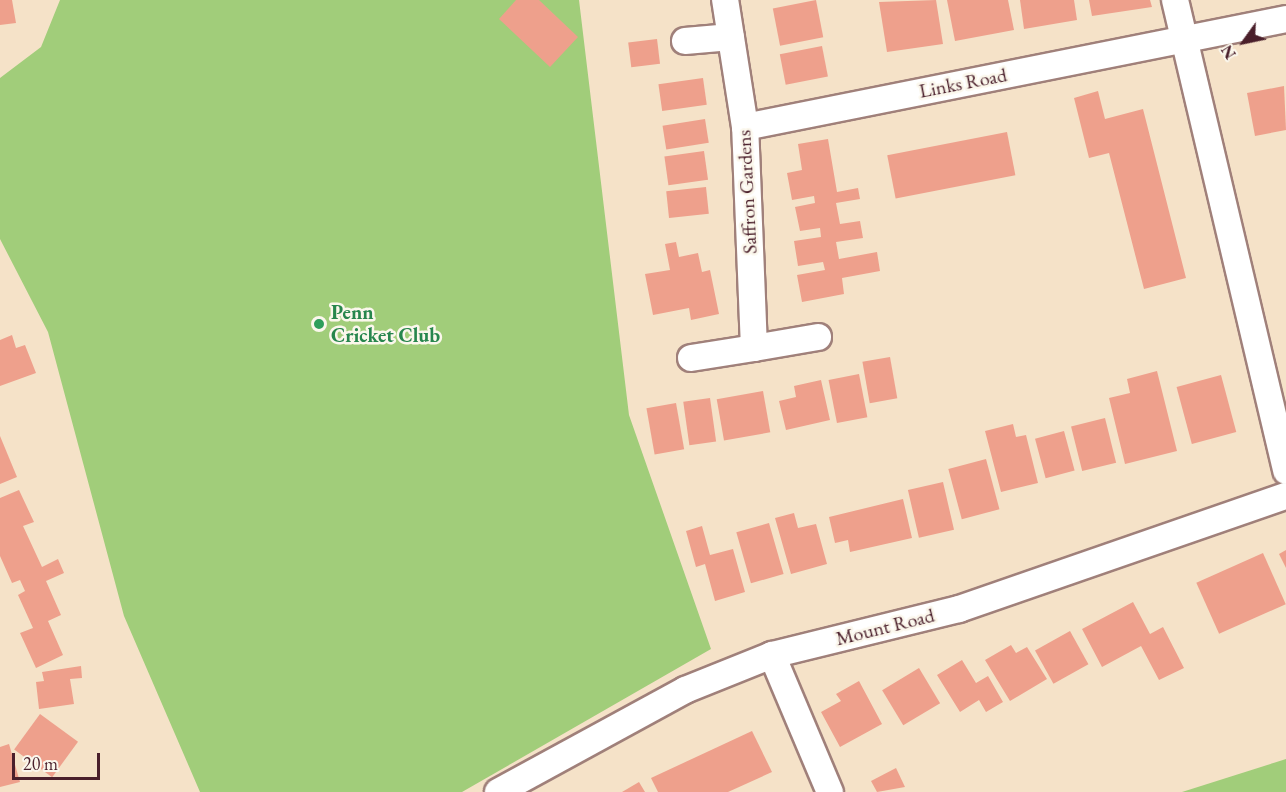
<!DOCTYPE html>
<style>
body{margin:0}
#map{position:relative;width:1286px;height:792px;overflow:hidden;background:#f5e2c8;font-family:"EB Garamond",serif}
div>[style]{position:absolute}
.green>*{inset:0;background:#a1cd7a}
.building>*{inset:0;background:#eea08c;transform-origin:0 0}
.roads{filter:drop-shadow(2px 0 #a0807a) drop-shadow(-2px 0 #a0807a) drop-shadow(0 2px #a0807a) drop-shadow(0 -2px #a0807a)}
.minor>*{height:26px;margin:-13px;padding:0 13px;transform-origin:13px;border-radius:13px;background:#fff}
.dots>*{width:16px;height:16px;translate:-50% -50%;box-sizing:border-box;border:3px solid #fbf7ec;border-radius:50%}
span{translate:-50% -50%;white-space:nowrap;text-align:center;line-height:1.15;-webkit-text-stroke:5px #fbf7ec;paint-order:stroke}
.street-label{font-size:20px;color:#4a1f2b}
.leisure-label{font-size:20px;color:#27864d;font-weight:700}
.left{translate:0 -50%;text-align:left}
.north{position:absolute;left:1214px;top:12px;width:60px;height:60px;-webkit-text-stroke:4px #fbf7ec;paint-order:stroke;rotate:237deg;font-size:16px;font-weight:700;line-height:24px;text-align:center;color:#4a1f2b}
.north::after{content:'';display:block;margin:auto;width:21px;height:27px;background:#4a1f2b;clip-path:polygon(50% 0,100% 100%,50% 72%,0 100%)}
.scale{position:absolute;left:12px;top:753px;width:88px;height:27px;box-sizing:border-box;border:3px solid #4a1f2b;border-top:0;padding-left:8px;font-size:18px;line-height:21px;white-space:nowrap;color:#4a1f2b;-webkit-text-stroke:4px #fbf7ec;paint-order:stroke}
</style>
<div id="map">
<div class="green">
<div style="clip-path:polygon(60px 0,579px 0,629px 415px,711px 649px,462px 792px,200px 792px,124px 616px,48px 332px,0 239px,0 78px,41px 47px)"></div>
<div style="clip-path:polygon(1286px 759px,1286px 792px,1182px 792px)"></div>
</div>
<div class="building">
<div style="clip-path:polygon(0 0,12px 0,16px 23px,0 25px)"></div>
<div style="clip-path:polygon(516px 0,539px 0,578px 37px,550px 67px,499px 19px)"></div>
<div style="left:816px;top:0;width:38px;height:44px;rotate:79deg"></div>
<div style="clip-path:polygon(936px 0,943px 44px,887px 52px,879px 2px)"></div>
<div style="clip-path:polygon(947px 0,1008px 0,1014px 30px,955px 41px)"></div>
<div style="clip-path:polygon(1020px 0,1074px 0,1077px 20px,1024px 29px)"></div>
<div style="clip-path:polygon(1089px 0,1150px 0,1152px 7px,1092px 16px)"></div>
<div style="left:657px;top:39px;width:25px;height:29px;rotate:83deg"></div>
<div style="left:822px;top:46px;width:31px;height:43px;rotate:79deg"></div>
<div style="left:703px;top:78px;width:27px;height:45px;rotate:82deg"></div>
<div style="clip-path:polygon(1284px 86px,1286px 130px,1255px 136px,1247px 93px)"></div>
<div style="clip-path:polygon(1098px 91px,1105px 119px,1143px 109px,1186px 278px,1144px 289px,1109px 153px,1089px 158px,1074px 98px)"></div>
<div style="left:705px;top:119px;width:24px;height:43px;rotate:81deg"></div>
<div style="left:1007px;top:132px;width:44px;height:122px;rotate:79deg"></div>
<div style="clip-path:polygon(828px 139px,837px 192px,858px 188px,860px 199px,836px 203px,840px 224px,860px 221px,863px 238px,836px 242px,839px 259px,877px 252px,880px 271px,842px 278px,844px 294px,802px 302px,797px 275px,825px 270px,823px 262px,798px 266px,794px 241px,821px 237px,820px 228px,800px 231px,795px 207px,815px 203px,814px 196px,792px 200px,787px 173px,802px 170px,798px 144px)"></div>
<div style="left:704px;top:151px;width:29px;height:40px;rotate:82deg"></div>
<div style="left:706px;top:187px;width:27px;height:40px;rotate:84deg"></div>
<div style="clip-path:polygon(676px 242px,679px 257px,698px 253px,702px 272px,710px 270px,719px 314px,691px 320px,689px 308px,653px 315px,645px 274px,670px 270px,665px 244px)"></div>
<div style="clip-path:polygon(12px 335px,16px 348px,25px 345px,36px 373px,0 386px,0 340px)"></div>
<div style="left:890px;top:357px;width:42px;height:28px;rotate:80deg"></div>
<div style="clip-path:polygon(1157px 371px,1177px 451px,1125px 464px,1109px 398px,1130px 393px,1127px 379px)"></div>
<div style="left:859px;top:374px;width:44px;height:31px;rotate:79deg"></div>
<div style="left:1221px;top:375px;width:59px;height:46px;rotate:75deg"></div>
<div style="clip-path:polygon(821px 380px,830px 420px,786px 430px,779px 401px,796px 397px,794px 386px)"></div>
<div style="left:763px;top:391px;width:42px;height:47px;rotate:80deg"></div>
<div style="left:710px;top:398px;width:44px;height:27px;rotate:82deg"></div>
<div style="left:676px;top:403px;width:47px;height:30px;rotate:80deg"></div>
<div style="left:1105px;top:418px;width:46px;height:35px;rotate:76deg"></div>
<div style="clip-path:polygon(1013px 424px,1016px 437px,1026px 435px,1038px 483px,1001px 492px,985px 431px)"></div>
<div style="left:1064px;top:431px;width:41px;height:30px;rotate:75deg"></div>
<div style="clip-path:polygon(0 436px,17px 477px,0 484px)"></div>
<div style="left:986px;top:459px;width:52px;height:39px;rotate:75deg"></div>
<div style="left:943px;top:482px;width:49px;height:36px;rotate:77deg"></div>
<div style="clip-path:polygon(19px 490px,34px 522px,23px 526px,42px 567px,58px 559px,64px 573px,46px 581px,61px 615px,48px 621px,63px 655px,36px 668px,20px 633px,33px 628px,18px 595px,25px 591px,20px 580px,12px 583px,0 556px,0 498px)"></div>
<div style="clip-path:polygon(903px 499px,912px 538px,850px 552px,848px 540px,835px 543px,829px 517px)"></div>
<div style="clip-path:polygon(794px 513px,798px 528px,816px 524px,827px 564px,791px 574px,775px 518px)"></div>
<div style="left:769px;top:523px;width:53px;height:34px;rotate:74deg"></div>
<div style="clip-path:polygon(702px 526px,710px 555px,733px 549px,745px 592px,715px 601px,705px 564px,696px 567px,686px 531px)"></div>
<div style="clip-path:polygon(1286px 550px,1286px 568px,1279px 554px)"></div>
<div style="left:1263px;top:553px;width:56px;height:73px;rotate:66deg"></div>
<div style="clip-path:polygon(1133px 602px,1150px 634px,1163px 627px,1184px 668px,1159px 680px,1141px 646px,1102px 667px,1082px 629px)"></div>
<div style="left:1070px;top:631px;width:38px;height:40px;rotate:61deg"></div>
<div style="clip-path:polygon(1011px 645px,1016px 653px,1027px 647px,1047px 679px,1010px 701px,985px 660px)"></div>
<div style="clip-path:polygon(962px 660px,976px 683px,988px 676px,1003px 702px,986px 712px,979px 700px,960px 712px,937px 675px)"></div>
<div style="clip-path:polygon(81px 666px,82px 678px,70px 679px,74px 704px,39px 709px,36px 682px,44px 681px,42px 672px)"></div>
<div style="left:919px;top:668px;width:41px;height:43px;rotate:59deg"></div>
<div style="clip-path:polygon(859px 681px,882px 724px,840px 747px,821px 712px,841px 701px,836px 694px)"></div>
<div style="left:40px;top:714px;width:47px;height:44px;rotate:36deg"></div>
<div style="clip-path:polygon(752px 731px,772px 772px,728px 792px,658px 792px,651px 778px)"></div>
<div style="clip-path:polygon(9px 744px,20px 782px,0 787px,0 747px)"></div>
<div style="clip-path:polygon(896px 768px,905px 787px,877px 792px,871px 781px)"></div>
<div style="clip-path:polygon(639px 782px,645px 792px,622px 792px)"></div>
</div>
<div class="roads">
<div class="minor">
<div style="left:1175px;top:0;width:484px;rotate:76.7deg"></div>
<div style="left:685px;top:41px;width:46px;rotate:-5deg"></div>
<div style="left:745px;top:127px;width:552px;rotate:-11.29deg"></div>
<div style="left:754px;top:348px;width:65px;rotate:-9.8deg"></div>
<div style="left:691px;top:358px;width:64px;rotate:-9deg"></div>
<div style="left:754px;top:348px;width:221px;rotate:-92.3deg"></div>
<div style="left:745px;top:127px;width:129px;rotate:-98.9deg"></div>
<div style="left:772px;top:655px;width:149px;rotate:67.1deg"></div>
<div style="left:498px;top:792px;width:213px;rotate:-28.6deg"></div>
<div style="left:685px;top:690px;width:94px;rotate:-21.9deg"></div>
<div style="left:772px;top:655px;width:193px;rotate:-13.8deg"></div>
<div style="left:959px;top:609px;width:346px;rotate:-19.1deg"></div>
</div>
</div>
<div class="dots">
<div style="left:319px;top:324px;background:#2e9e5b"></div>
</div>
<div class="street-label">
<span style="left:963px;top:83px;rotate:-11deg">Links Road</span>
<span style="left:747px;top:192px;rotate:-93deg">Saffron Gardens</span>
<span style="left:885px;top:627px;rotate:-14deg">Mount Road</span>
</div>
<div class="leisure-label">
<span class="left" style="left:331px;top:324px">Penn<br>Cricket Club</span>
</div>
<div class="north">N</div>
<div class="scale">20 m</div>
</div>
